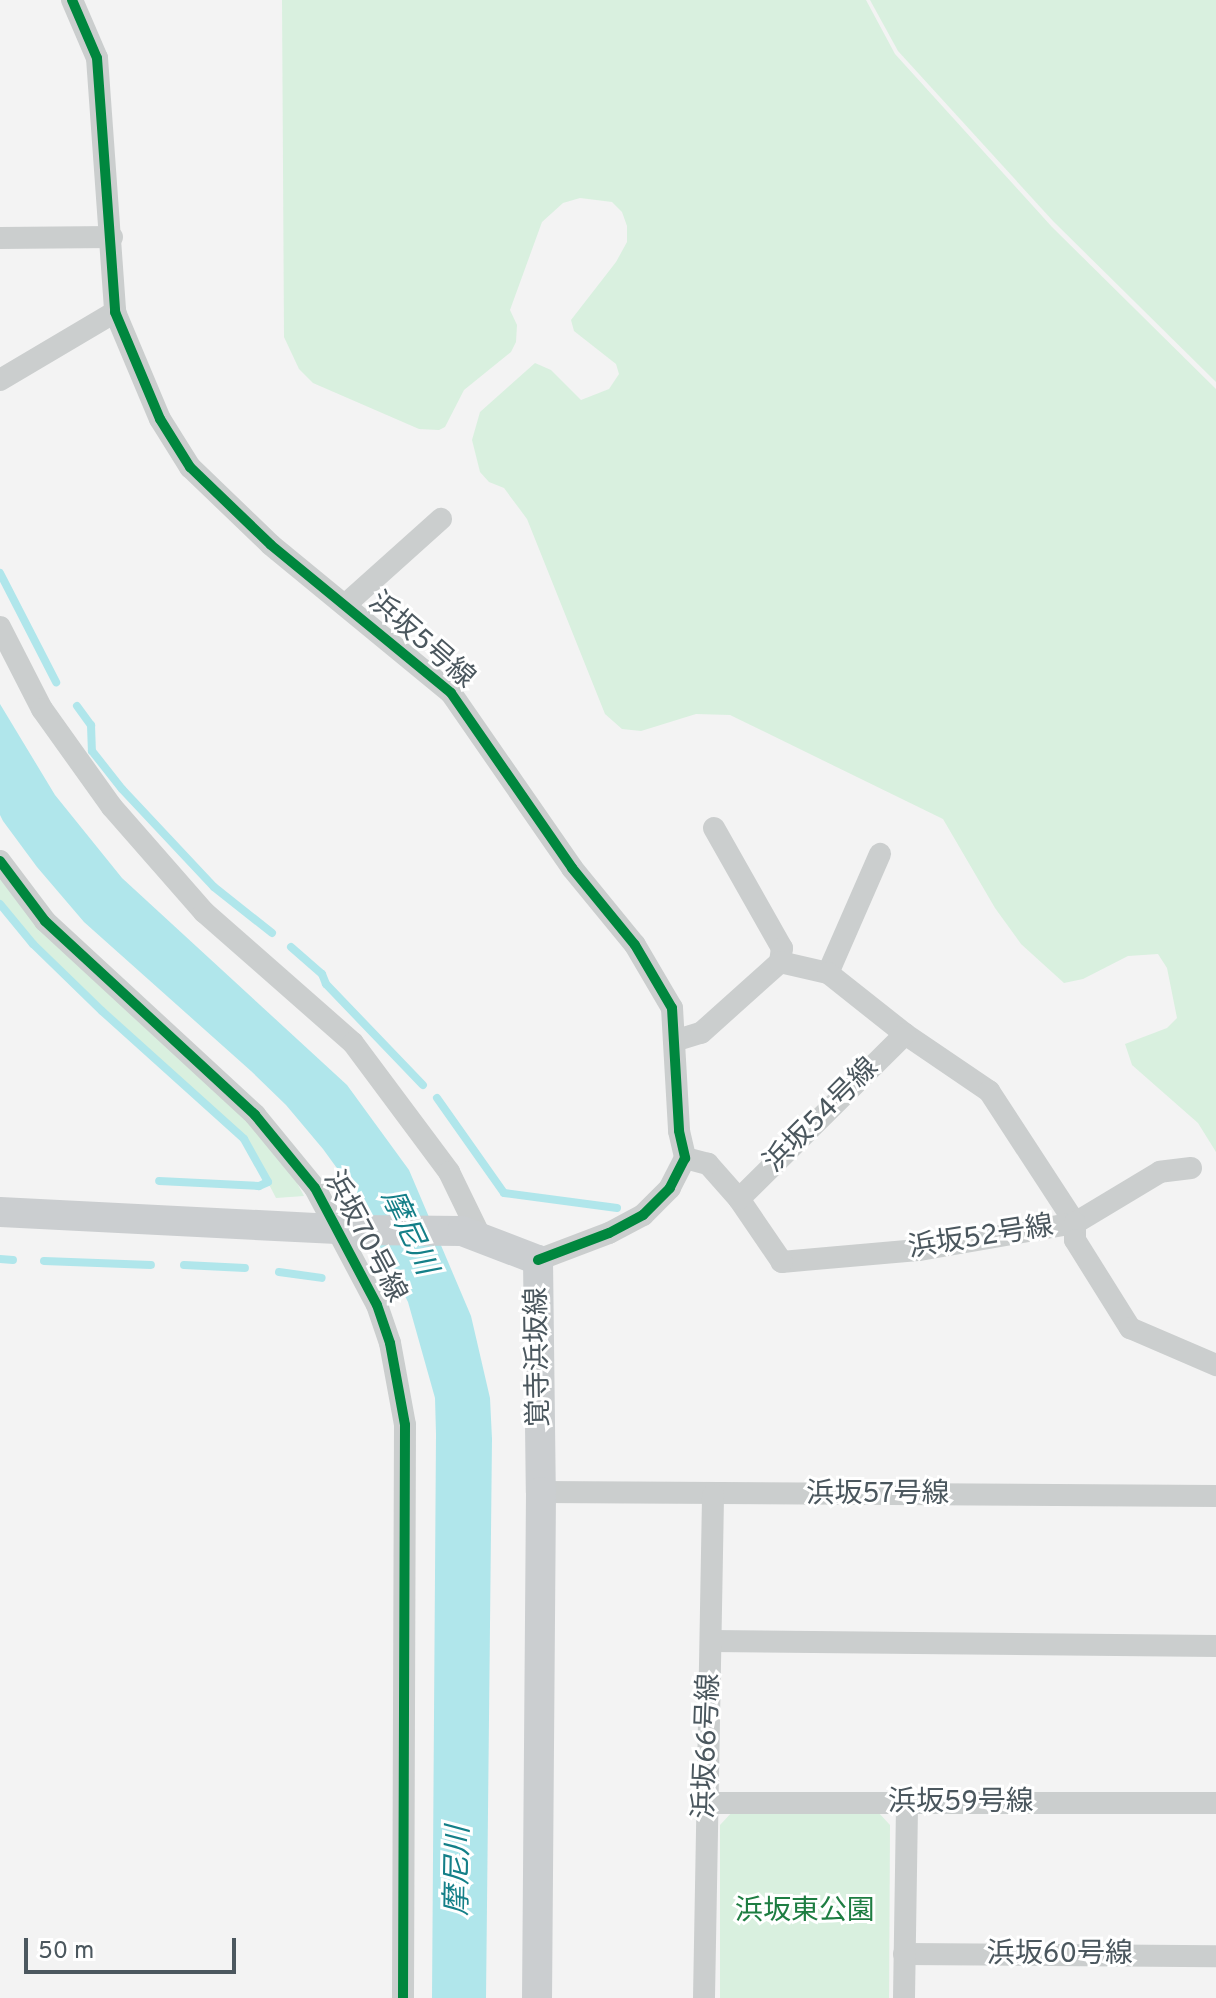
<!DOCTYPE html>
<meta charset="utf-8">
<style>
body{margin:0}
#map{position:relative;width:1216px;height:1998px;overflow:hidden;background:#f3f3f3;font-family:Overpass,"Noto Sans JP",sans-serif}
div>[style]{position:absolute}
.green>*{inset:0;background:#d9f0df}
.water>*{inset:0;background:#b0e6eb}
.stream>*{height:8px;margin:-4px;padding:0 4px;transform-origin:4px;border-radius:4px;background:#b0e6eb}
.street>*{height:22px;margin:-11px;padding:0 11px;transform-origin:11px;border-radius:11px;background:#cbcece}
.secondary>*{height:30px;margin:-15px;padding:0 15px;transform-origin:15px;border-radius:15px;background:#cbced0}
.cycleway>*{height:10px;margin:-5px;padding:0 5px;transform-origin:5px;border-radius:5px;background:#00873e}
span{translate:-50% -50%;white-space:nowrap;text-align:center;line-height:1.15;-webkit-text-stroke:6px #fff;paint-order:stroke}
.street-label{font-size:28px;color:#4b575e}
.park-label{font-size:28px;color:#1e7d42}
.water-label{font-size:30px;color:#147f88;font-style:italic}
.scale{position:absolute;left:24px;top:1938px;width:212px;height:36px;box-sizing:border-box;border:4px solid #4b575e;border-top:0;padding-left:10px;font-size:24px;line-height:28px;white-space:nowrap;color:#4b575e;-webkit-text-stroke:6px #fff;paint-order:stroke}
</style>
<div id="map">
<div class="green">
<div style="clip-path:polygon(282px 0,866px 0,895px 54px,1052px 227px,1216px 389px,1216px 1152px,1198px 1123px,1132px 1065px,1125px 1044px,1167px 1028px,1177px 1018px,1167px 968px,1158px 954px,1128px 956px,1083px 979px,1064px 983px,1021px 944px,995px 908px,943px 819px,730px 715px,696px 714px,641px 731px,622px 729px,605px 714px,527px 519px,504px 488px,489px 482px,480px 472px,472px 440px,480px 412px,535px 363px,551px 370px,581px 400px,609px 389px,619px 374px,616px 364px,574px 331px,571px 320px,616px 262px,627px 242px,627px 226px,622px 212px,612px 202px,580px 198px,563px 203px,542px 222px,510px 310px,517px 325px,516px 342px,511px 352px,464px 390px,445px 427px,439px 430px,419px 429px,313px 383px,299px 369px,284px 337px)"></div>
<div style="clip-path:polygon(870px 0,1216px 0,1216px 382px,1053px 221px,898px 51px)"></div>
<div style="clip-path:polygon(0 873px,232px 1102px,295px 1179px,304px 1196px,276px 1198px,245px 1138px,34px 943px,0 902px)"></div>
<div style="clip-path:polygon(734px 1810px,878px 1812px,890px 1825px,889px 1998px,720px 1998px,720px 1825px)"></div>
</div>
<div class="water">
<div style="clip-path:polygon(0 704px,55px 795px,122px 878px,347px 1085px,409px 1170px,471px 1316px,490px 1398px,492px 1439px,486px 1998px,432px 1998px,436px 1434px,435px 1398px,408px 1302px,347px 1182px,323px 1149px,286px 1105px,251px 1071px,84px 922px,37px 867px,3px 821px,0 815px)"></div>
</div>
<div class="stream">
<div style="left:0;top:573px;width:123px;rotate:62.8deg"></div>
<div style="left:77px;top:706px;width:24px;rotate:54deg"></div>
<div style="left:91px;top:725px;width:26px;rotate:88deg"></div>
<div style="left:92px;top:751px;width:48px;rotate:51.7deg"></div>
<div style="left:122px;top:789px;width:134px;rotate:46.8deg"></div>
<div style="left:214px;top:887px;width:74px;rotate:38.4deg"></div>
<div style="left:0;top:904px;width:52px;rotate:50.5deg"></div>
<div style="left:33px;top:944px;width:96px;rotate:44.2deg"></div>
<div style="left:102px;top:1011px;width:191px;rotate:42deg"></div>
<div style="left:244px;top:1139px;width:49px;rotate:60.8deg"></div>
<div style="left:268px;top:1182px;width:10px;rotate:156deg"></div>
<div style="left:259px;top:1186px;width:100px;rotate:-177.1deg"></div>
<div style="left:291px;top:947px;width:41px;rotate:41.1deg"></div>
<div style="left:322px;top:974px;width:11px;rotate:68deg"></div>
<div style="left:326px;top:984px;width:140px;rotate:46.2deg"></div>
<div style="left:437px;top:1098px;width:116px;rotate:54.8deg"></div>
<div style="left:504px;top:1193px;width:114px;rotate:7.6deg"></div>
<div style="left:0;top:1259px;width:13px;rotate:4deg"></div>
<div style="left:44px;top:1261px;width:107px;rotate:2.1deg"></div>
<div style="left:184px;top:1265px;width:61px;rotate:2.8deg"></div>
<div style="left:279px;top:1272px;width:43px;rotate:7.9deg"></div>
</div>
<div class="street">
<div style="left:72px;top:0;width:63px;rotate:66.7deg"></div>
<div style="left:97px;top:58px;width:255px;rotate:85.9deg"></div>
<div style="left:115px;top:312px;width:116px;rotate:67.2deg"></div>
<div style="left:160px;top:419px;width:57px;rotate:58deg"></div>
<div style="left:190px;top:467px;width:112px;rotate:43.9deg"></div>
<div style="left:271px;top:545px;width:233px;rotate:39.4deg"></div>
<div style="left:451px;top:693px;width:213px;rotate:55.3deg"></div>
<div style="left:572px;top:868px;width:99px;rotate:50.7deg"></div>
<div style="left:635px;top:945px;width:73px;rotate:59.6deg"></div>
<div style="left:672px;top:1008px;width:123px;rotate:86.7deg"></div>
<div style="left:679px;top:1131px;width:28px;rotate:77deg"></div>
<div style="left:685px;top:1158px;width:34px;rotate:117deg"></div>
<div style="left:670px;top:1188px;width:38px;rotate:135deg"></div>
<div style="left:643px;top:1215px;width:38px;rotate:152deg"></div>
<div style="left:609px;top:1233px;width:76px;rotate:159.2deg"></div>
<div style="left:0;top:238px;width:112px;rotate:-0.5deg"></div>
<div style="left:0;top:380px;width:134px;rotate:-30.6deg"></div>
<div style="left:345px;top:605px;width:129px;rotate:-41.9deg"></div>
<div style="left:0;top:627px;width:92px;rotate:62.9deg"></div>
<div style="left:42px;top:709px;width:120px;rotate:54.5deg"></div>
<div style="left:112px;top:807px;width:140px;rotate:48.8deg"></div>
<div style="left:204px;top:912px;width:198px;rotate:41.3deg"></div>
<div style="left:353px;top:1043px;width:161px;rotate:53.3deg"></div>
<div style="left:449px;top:1172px;width:73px;rotate:64.1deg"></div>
<div style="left:714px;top:828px;width:138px;rotate:60.5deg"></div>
<div style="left:782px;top:948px;width:14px;rotate:98deg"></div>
<div style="left:0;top:861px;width:75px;rotate:53.1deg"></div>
<div style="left:45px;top:921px;width:286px;rotate:42.7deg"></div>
<div style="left:255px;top:1115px;width:94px;rotate:50.6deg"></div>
<div style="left:315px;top:1188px;width:132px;rotate:62.1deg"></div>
<div style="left:377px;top:1305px;width:40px;rotate:71.1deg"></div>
<div style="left:390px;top:1343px;width:83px;rotate:79.6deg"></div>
<div style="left:405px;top:1425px;width:573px;rotate:90.2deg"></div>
<div style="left:828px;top:973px;width:130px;rotate:-66.4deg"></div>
<div style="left:674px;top:1041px;width:28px;rotate:-17deg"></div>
<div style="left:701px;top:1033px;width:106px;rotate:-41.9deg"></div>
<div style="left:780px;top:962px;width:49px;rotate:12.9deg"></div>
<div style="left:828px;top:973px;width:98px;rotate:38.4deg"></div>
<div style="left:905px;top:1034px;width:102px;rotate:34.2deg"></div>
<div style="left:989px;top:1091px;width:158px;rotate:56.9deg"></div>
<div style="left:1075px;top:1223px;width:159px;rotate:170.2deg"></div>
<div style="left:918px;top:1250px;width:137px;rotate:175deg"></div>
<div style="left:782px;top:1262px;width:76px;rotate:-124.3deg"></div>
<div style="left:739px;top:1199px;width:47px;rotate:-131.5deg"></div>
<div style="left:708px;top:1164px;width:24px;rotate:-165deg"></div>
<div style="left:1191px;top:1168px;width:31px;rotate:173deg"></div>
<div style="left:1160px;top:1172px;width:99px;rotate:149deg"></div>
<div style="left:1075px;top:1223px;width:17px;rotate:90deg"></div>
<div style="left:1075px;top:1240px;width:104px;rotate:58deg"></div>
<div style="left:1130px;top:1328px;width:94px;rotate:23.3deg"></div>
<div style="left:739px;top:1199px;width:234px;rotate:-44.8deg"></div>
<div style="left:541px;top:1492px;width:675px;rotate:0.34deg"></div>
<div style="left:711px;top:1641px;width:505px;rotate:0.57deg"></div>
<div style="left:706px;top:1803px;width:510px"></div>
<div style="left:904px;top:1954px;width:312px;rotate:0.4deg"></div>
<div style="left:704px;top:1998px;width:503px;rotate:-88.97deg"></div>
<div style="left:904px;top:1998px;width:195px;rotate:-89.1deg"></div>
</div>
<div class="secondary">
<div style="left:0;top:1212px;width:358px;rotate:2.9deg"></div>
<div style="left:358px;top:1230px;width:104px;rotate:0.6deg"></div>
<div style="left:462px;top:1231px;width:81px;rotate:20.9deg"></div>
<div style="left:538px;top:1260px;width:232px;rotate:89.3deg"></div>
<div style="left:541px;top:1492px;width:506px;rotate:90.45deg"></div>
</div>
<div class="cycleway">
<div style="left:72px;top:0;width:63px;rotate:66.7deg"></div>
<div style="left:97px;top:58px;width:255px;rotate:85.9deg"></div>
<div style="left:115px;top:312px;width:116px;rotate:67.2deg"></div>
<div style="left:160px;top:419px;width:57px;rotate:58deg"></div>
<div style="left:190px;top:467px;width:112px;rotate:43.9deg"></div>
<div style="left:271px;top:545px;width:233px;rotate:39.4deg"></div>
<div style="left:451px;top:693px;width:213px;rotate:55.3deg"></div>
<div style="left:572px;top:868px;width:99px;rotate:50.7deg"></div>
<div style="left:635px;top:945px;width:73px;rotate:59.6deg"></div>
<div style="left:672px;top:1008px;width:123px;rotate:86.7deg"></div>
<div style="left:679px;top:1131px;width:28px;rotate:77deg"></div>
<div style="left:685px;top:1158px;width:34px;rotate:117deg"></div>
<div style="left:670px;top:1188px;width:38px;rotate:135deg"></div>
<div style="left:643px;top:1215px;width:38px;rotate:152deg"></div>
<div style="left:609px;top:1233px;width:76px;rotate:159.2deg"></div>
<div style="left:0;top:861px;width:75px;rotate:53.1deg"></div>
<div style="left:45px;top:921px;width:286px;rotate:42.7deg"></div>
<div style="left:255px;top:1115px;width:94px;rotate:50.6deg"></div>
<div style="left:315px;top:1188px;width:132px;rotate:62.1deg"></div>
<div style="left:377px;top:1305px;width:40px;rotate:71.1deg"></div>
<div style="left:390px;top:1343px;width:83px;rotate:79.6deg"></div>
<div style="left:405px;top:1425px;width:573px;rotate:90.2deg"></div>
</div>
<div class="street-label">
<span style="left:421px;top:641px;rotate:41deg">浜坂5号線</span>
<span style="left:822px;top:1116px;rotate:-45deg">浜坂54号線</span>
<span style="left:364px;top:1237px;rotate:62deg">浜坂70号線</span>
<span style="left:981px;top:1238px;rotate:-9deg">浜坂52号線</span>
<span style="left:539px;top:1357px;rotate:-91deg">覚寺浜坂線</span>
<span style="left:878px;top:1495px">浜坂57号線</span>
<span style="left:708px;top:1746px;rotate:-88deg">浜坂66号線</span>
<span style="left:961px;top:1803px">浜坂59号線</span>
<span style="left:1060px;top:1955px">浜坂60号線</span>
</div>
<div class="park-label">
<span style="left:805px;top:1912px">浜坂東公園</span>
</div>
<div class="water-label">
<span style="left:407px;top:1233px;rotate:65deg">摩尼川</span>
<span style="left:460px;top:1871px;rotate:-89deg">摩尼川</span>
</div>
<div class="scale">50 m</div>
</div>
